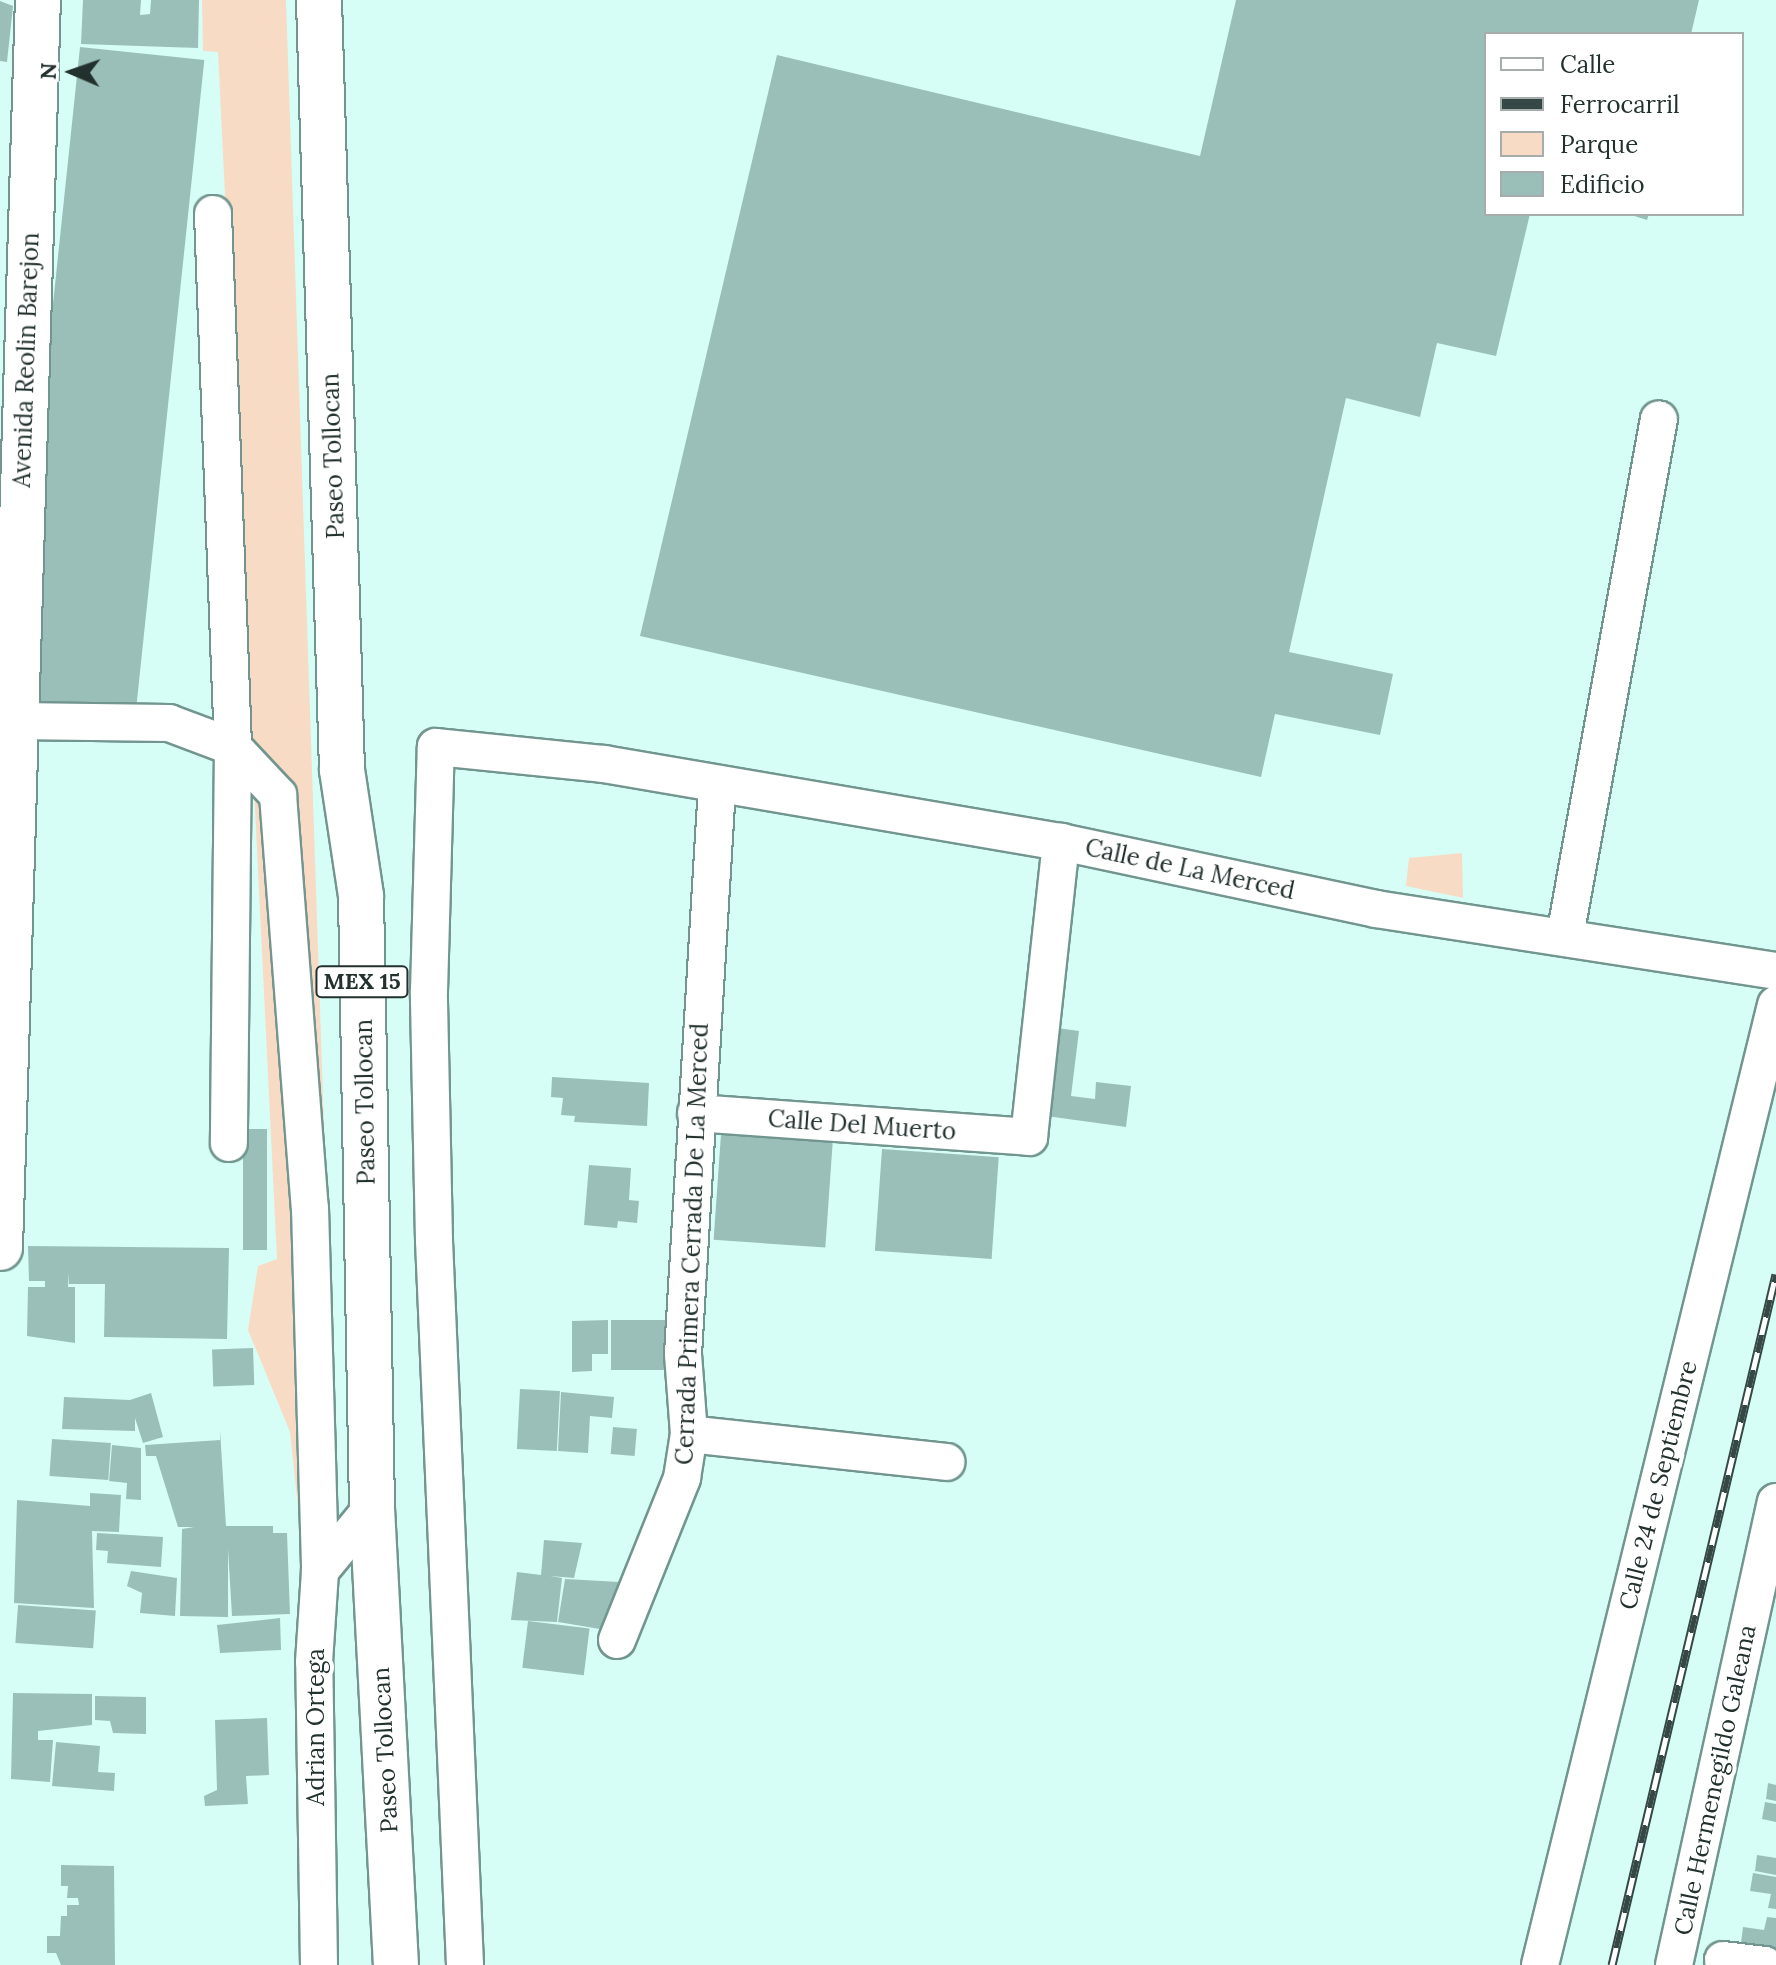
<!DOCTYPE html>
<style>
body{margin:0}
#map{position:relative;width:1776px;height:1965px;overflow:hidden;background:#d7fef6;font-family:Lora,serif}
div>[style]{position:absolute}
.green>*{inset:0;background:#f8dbc5}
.building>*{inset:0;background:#9abfb8;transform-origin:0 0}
.roads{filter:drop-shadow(2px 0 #72968f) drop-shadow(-2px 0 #72968f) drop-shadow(0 2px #72968f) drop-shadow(0 -2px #72968f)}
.minor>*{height:36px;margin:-18px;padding:0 18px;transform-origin:18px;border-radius:18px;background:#fff}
.major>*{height:44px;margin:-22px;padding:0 22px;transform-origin:22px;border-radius:22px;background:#fff}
.highway>*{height:44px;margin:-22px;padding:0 22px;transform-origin:22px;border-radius:22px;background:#fff}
.rail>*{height:9px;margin-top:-4.5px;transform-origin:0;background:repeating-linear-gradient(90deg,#fff 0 18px,#364845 0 36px);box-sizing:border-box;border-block:2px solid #364845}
span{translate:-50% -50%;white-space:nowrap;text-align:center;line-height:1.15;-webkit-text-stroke:8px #fff;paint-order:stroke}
.shield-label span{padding:2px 6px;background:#fff;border:2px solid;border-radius:6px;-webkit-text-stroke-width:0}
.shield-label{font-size:22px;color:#22312e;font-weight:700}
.street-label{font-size:24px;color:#22312e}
.legend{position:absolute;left:1484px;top:32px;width:260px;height:184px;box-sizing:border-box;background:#fff;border:2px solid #a7adab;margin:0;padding:10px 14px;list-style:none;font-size:24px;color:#22312e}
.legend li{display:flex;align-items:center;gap:16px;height:40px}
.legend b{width:40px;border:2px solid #a7adab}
.north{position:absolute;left:32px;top:32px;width:80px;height:80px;-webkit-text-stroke:6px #fff;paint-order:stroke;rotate:272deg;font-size:22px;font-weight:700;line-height:32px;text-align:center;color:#22312e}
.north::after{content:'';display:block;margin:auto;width:28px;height:36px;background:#22312e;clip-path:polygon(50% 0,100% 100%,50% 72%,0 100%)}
</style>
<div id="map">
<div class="green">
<div style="clip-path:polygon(202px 0,286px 0,334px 1422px,330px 1474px,304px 1564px,290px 1432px,248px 1330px,258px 1266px,277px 1259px,218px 52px,203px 51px)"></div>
<div style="clip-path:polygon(1462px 853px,1463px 898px,1406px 886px,1409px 858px)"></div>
</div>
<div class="building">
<div style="clip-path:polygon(83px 0,141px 0,140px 15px,150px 14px,151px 0,199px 0,198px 48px,81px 44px)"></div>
<div style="clip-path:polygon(1236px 0,1699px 0,1691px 34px,1486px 34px,1486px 214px,1530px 214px,1496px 356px,1437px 343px,1420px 417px,1346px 398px,1289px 652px,1393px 674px,1380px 735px,1275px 714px,1261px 777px,640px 636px,777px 55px,1200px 156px)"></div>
<div style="clip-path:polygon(0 1px,13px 6px,7px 62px,0 61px)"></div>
<div style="left:80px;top:47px;width:125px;height:660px;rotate:6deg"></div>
<div style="clip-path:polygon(1628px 214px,1649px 214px,1647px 220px)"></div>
<div style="clip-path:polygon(1050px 1027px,1079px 1031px,1071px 1096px,1095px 1099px,1096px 1082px,1131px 1086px,1126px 1127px,1039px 1115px)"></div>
<div style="clip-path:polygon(552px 1077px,649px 1083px,647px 1126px,574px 1122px,575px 1116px,561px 1115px,563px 1098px,551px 1097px)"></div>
<div style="left:243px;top:1129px;width:24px;height:121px"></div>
<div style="left:721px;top:1134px;width:112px;height:106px;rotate:4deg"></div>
<div style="left:882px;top:1149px;width:117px;height:102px;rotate:4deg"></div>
<div style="clip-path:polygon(589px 1165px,631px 1168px,629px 1200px,639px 1201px,637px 1223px,618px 1221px,617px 1228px,584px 1225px)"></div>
<div style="clip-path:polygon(28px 1246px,229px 1248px,227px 1339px,104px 1337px,105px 1284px,69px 1284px,69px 1272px,68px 1287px,75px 1287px,75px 1343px,27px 1336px,28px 1287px,45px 1287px,45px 1281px,29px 1281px)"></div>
<div style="clip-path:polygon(608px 1320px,608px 1354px,592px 1354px,592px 1371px,572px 1372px,572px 1321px)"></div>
<div style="left:611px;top:1320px;width:54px;height:50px"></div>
<div style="left:253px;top:1348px;width:37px;height:41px;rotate:88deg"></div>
<div style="left:520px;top:1389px;width:40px;height:60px;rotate:3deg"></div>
<div style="clip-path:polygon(561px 1392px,614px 1397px,612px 1418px,590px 1416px,588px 1453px,558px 1451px)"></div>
<div style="clip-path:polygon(151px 1393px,163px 1437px,143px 1443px,135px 1418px,135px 1431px,62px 1429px,64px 1397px,130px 1400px)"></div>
<div style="left:613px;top:1427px;width:24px;height:27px;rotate:5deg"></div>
<div style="clip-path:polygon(220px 1430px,226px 1526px,273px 1526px,273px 1533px,287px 1533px,290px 1614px,232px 1616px,228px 1549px,228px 1617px,180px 1616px,182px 1529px,194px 1527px,178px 1527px,156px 1456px,146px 1456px,145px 1445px,220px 1440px)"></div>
<div style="left:52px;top:1439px;width:59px;height:37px;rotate:4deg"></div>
<div style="clip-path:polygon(112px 1445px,141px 1448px,141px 1500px,126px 1499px,127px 1483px,109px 1481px)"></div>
<div style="clip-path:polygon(90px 1493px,121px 1495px,119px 1532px,92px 1531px,94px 1608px,14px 1603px,17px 1500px,90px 1506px)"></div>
<div style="clip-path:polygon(97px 1533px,163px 1537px,161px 1567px,107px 1563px,108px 1551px,96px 1550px)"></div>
<div style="clip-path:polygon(544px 1540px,582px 1543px,574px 1578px,550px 1576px,562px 1578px,557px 1622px,511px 1620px,517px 1572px,541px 1575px)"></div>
<div style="clip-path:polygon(131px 1571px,177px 1578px,175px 1616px,140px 1613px,142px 1593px,127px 1586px)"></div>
<div style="clip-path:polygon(565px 1579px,620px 1582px,606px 1630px,558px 1622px)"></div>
<div style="left:18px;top:1605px;width:78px;height:38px;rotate:4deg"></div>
<div style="clip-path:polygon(280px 1618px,281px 1650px,220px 1653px,217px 1625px)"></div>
<div style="left:528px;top:1621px;width:62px;height:47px;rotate:7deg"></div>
<div style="clip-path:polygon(13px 1693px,92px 1694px,92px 1725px,38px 1731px,38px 1740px,53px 1740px,50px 1782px,11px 1779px)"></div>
<div style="clip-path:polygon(95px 1696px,146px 1697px,146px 1734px,113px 1733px,110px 1721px,95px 1720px)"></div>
<div style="clip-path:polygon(267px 1718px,269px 1775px,246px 1776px,248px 1804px,205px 1806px,204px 1796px,217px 1790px,215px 1720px)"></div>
<div style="clip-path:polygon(56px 1742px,100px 1746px,98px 1772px,115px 1773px,114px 1791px,52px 1786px)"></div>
<div style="clip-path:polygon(1768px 1783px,1776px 1785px,1776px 1801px,1766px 1799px)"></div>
<div style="clip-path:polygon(1765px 1802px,1776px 1804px,1776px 1822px,1762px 1819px)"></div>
<div style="clip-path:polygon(1757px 1855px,1776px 1858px,1776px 1875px,1755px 1871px)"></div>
<div style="clip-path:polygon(61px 1865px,114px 1866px,115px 1965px,61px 1965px,56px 1953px,47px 1953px,47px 1936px,60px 1936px,61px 1916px,67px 1916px,67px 1905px,79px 1905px,78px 1898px,67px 1898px,68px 1886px,61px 1886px)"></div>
<div style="clip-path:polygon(1753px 1873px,1776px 1877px,1776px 1909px,1768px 1908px,1771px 1894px,1750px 1891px)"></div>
<div style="clip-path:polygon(1767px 1917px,1776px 1918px,1776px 1949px,1741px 1943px,1743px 1927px,1764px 1930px)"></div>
</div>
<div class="roads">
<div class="minor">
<div style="left:213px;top:214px;width:533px;rotate:87.85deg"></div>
<div style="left:233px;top:747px;width:66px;rotate:46.8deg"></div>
<div style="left:278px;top:795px;width:414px;rotate:85.6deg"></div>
<div style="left:310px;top:1208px;width:363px;rotate:88.4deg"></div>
<div style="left:15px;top:721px;width:154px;rotate:0.7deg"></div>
<div style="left:169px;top:723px;width:68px;rotate:20.6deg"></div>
<div style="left:233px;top:747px;width:396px;rotate:90.6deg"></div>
<div style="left:1565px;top:936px;width:525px;rotate:-79.7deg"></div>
<div style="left:696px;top:1113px;width:334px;rotate:4.1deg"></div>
<div style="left:1029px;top:1137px;width:297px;rotate:-83.8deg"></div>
<div style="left:689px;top:1434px;width:259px;rotate:6.2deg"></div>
<div style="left:617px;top:1640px;width:175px;rotate:-68.1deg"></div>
<div style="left:682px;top:1478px;width:45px;rotate:-81deg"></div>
<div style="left:689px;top:1434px;width:80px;rotate:-94.3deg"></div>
<div style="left:683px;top:1354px;width:568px;rotate:-86.57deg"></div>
<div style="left:1723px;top:1960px;width:42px;rotate:6.8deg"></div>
<div style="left:319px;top:1965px;width:303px;rotate:-90.9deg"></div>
<div style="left:314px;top:1662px;width:91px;rotate:-86.2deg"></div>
<div style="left:320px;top:1571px;width:82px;rotate:-50.5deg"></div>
<div style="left:465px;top:1965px;width:726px;rotate:-92.45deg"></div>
<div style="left:434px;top:1240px;width:249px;rotate:-91.2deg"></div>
<div style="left:429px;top:991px;width:244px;rotate:-88.4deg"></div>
<div style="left:436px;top:747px;width:169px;rotate:5.8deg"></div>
<div style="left:604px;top:764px;width:464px;rotate:9.7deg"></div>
<div style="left:1061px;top:842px;width:322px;rotate:12deg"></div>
<div style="left:1376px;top:909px;width:405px;rotate:8.8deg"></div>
<div style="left:1540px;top:1965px;width:989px;rotate:-76.19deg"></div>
<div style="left:1674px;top:1965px;width:474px;rotate:-77.6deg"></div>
</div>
<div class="major">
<div style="left:0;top:1248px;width:1249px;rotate:-88.26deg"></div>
</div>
<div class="highway">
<div style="left:319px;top:0;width:770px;rotate:88.29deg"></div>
<div style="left:342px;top:770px;width:127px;rotate:81.4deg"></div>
<div style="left:361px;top:896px;width:612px;rotate:88.97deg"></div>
<div style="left:372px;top:1508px;width:458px;rotate:87deg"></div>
</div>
</div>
<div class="rail">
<div style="left:1612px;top:1965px;width:710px;rotate:-76.65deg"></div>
</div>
<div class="shield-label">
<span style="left:362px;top:982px">MEX 15</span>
</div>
<div class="street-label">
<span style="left:26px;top:360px;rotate:-88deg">Avenida Reolin Barejon</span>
<span style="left:333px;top:456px;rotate:-92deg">Paseo Tollocan</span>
<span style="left:1190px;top:869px;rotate:12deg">Calle de La Merced</span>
<span style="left:365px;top:1102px;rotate:-91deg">Paseo Tollocan</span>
<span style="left:862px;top:1125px;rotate:4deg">Calle Del Muerto</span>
<span style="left:692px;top:1244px;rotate:-88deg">Cerrada Primera Cerrada De La Merced</span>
<span style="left:1658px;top:1485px;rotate:-76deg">Calle 24 de Septiembre</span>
<span style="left:316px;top:1727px;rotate:-90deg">Adrian Ortega</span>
<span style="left:385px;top:1750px;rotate:-93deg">Paseo Tollocan</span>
<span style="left:1715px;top:1780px;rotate:-78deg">Calle Hermenegildo Galeana</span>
</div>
<ul class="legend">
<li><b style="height:10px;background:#fff"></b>Calle</li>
<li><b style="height:10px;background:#364845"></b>Ferrocarril</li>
<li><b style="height:22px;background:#f8dbc5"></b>Parque</li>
<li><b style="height:22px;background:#9abfb8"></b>Edificio</li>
</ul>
<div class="north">N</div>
</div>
